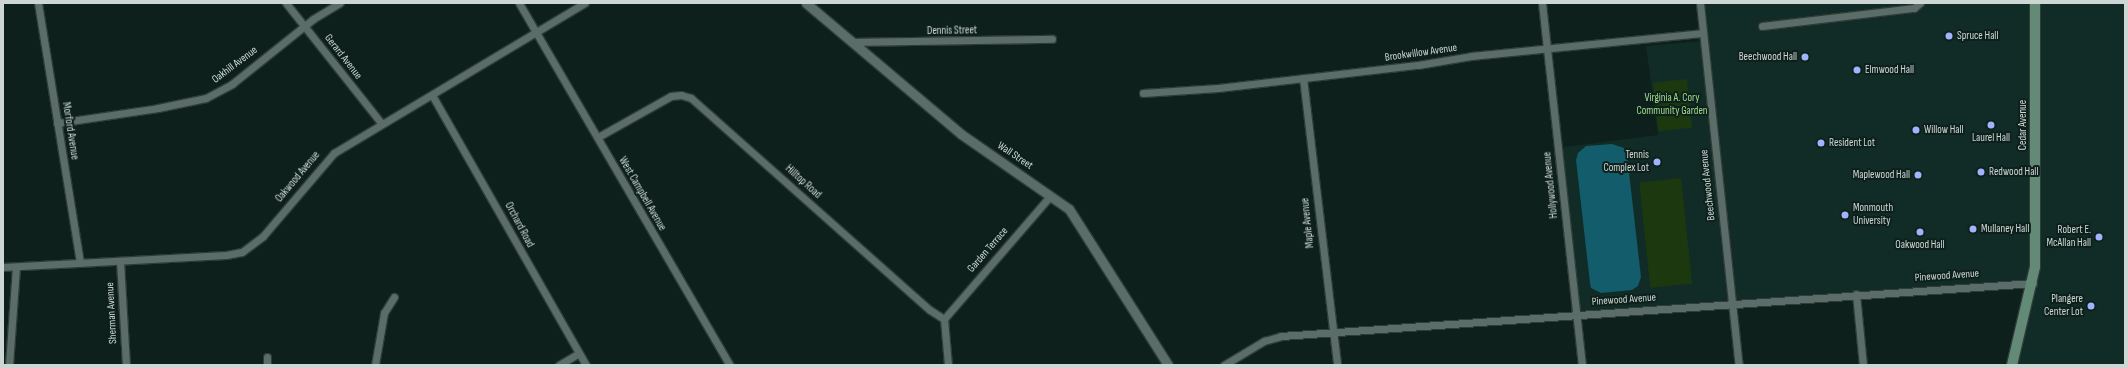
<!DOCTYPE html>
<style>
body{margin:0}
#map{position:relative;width:2128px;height:368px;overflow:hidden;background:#0e201c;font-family:"Sofia Sans Condensed",sans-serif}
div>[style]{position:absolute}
.built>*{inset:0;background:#112c26}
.green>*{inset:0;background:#1b380f;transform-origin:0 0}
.water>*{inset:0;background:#125c6b}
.roads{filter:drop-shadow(1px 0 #313b37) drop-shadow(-1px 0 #313b37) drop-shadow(0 1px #313b37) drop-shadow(0 -1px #313b37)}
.minor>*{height:7px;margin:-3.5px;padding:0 3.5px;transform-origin:3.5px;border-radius:3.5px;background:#5a6d68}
.tertiary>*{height:9px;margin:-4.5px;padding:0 4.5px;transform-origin:4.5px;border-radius:4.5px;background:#5a6d68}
.secondary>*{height:10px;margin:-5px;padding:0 5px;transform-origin:5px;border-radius:5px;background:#628a77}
.dots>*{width:11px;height:11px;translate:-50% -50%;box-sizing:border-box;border:2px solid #0e201c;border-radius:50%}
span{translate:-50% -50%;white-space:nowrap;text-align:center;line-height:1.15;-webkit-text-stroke:4px #0e201c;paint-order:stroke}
.street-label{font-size:11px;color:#ccd7d3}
.poi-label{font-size:11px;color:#ccd7d3}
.left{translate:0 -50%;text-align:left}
.right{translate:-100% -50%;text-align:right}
.park-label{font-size:11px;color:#9fd98c}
.frame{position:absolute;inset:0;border:4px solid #ccd7d3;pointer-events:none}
</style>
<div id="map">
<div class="built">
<div style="clip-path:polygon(1700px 3px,2125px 3px,2125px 365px,2012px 365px,2033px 283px,1576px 314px,1558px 148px,1658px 135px,1646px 46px,1704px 41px)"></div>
</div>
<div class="green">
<div style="left:1687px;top:79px;width:49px;height:34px;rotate:84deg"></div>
<div style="left:1681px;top:178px;width:106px;height:42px;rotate:84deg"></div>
</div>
<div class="water">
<div style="clip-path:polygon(1612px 144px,1624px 148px,1627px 155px,1641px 277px,1638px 286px,1632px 290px,1601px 293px,1591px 288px,1590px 283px,1576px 160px,1578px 153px,1586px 146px)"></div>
</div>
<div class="roads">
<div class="minor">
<div style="left:38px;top:3px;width:263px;rotate:80.8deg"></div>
<div style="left:286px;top:3px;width:154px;rotate:51.6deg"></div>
<div style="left:519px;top:3px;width:419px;rotate:59.8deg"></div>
<div style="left:1542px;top:3px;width:364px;rotate:83.7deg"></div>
<div style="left:1700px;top:3px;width:364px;rotate:83.9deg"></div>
<div style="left:1762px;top:26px;width:153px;rotate:-6.8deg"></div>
<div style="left:1914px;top:8px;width:8px;rotate:-40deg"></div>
<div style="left:852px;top:42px;width:200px;rotate:-0.9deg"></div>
<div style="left:1303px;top:78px;width:289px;rotate:83.2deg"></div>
<div style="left:1143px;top:93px;width:75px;rotate:-3.8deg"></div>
<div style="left:1218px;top:88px;width:201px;rotate:-6.6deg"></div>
<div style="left:1418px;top:65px;width:55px;rotate:-9.5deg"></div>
<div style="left:1472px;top:56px;width:232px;rotate:-5.7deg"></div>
<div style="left:432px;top:95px;width:311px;rotate:60.3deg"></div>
<div style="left:57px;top:123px;width:102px;rotate:-8.4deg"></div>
<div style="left:158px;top:108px;width:49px;rotate:-11.8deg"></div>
<div style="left:206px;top:98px;width:30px;rotate:-28deg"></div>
<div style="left:232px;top:84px;width:104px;rotate:-38.7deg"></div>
<div style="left:313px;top:19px;width:31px;rotate:-31deg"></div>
<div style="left:598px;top:137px;width:84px;rotate:-29.3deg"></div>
<div style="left:671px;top:96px;width:10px;rotate:-6deg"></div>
<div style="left:681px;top:95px;width:10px;rotate:17deg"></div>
<div style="left:691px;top:98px;width:319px;rotate:41.6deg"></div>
<div style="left:930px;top:310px;width:17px;rotate:33deg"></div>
<div style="left:944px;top:319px;width:46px;rotate:85deg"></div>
<div style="left:120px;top:261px;width:104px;rotate:86.7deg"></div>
<div style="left:3px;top:267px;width:223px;rotate:-3.1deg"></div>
<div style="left:226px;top:255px;width:16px;rotate:-11deg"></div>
<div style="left:242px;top:252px;width:26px;rotate:-37deg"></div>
<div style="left:263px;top:236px;width:109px;rotate:-49.5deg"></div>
<div style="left:334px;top:153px;width:292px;rotate:-30.9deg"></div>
<div style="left:1856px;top:294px;width:71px;rotate:84.4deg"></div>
<div style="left:944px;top:319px;width:162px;rotate:-49.2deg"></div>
<div style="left:9px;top:365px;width:98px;rotate:-85.9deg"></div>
<div style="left:267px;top:365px;width:8px;rotate:-90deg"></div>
<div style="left:375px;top:365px;width:53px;rotate:-80.2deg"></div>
<div style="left:384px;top:313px;width:19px;rotate:-58deg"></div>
<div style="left:559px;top:365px;width:23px;rotate:-31deg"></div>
<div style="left:1224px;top:365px;width:47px;rotate:-31deg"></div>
<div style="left:1264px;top:341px;width:18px;rotate:-16deg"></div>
<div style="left:1281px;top:336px;width:754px;rotate:-4.03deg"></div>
</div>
<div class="tertiary">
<div style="left:806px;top:3px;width:203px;rotate:40.2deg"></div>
<div style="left:961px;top:134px;width:131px;rotate:34.8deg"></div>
<div style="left:1069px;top:209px;width:185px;rotate:57.6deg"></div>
</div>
<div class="secondary">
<div style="left:2012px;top:365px;width:101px;rotate:-76.8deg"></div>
<div style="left:2035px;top:267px;width:264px;rotate:-90deg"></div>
</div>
</div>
<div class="dots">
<div style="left:1949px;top:36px;background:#a0b3fd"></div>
<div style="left:1805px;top:57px;background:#a0b3fd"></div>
<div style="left:1857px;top:70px;background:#a0b3fd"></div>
<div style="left:1991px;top:125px;background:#a0b3fd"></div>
<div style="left:1916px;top:130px;background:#a0b3fd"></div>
<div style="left:1821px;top:143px;background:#a0b3fd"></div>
<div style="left:1657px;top:162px;background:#a0b3fd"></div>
<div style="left:1981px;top:172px;background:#a0b3fd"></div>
<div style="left:1918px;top:175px;background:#a0b3fd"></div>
<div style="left:1845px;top:215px;background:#a0b3fd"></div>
<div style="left:1973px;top:229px;background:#a0b3fd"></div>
<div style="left:1920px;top:232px;background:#a0b3fd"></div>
<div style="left:2099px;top:237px;background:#a0b3fd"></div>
<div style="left:2091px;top:306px;background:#a0b3fd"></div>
</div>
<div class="street-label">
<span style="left:952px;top:31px;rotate:-1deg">Dennis Street</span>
<span style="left:1421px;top:53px;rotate:-8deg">Brookwillow Avenue</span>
<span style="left:343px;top:57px;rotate:52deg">Gerard Avenue</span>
<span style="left:235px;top:65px;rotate:-37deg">Oakhill Avenue</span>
<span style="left:2023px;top:125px;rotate:-90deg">Cedar Avenue</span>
<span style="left:70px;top:131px;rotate:81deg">Morford Avenue</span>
<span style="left:1015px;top:156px;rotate:34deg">Wall Street</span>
<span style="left:298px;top:177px;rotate:-50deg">Oakwood Avenue</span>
<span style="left:803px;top:182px;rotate:42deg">Hilltop Road</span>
<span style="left:1551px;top:185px;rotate:-96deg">Hollywood Avenue</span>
<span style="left:1708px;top:185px;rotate:-96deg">Beechwood Avenue</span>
<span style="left:642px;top:194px;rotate:60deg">West Campbell Avenue</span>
<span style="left:1308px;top:223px;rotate:-96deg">Maple Avenue</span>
<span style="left:519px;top:225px;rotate:62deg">Orchard Road</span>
<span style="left:988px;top:250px;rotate:-49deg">Garden Terrace</span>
<span style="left:1947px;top:276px;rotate:-4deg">Pinewood Avenue</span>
<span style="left:1624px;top:300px;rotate:-4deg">Pinewood Avenue</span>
<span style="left:112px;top:313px;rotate:-93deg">Sherman Avenue</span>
</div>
<div class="poi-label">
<span class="left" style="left:1957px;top:36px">Spruce Hall</span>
<span class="right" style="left:1797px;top:57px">Beechwood Hall</span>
<span class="left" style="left:1865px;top:70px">Elmwood Hall</span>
<span class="left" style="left:1924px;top:130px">Willow Hall</span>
<span style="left:1991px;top:138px">Laurel Hall</span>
<span class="left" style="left:1829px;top:143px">Resident Lot</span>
<span class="right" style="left:1649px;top:162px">Tennis<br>Complex Lot</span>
<span class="left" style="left:1989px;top:172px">Redwood Hall</span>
<span class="right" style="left:1910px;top:175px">Maplewood Hall</span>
<span class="left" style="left:1853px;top:215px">Monmouth<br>University</span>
<span class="left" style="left:1981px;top:229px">Mullaney Hall</span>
<span class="right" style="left:2091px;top:237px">Robert E.<br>McAllan Hall</span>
<span style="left:1920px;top:245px">Oakwood Hall</span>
<span class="right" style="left:2083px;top:306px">Plangere<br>Center Lot</span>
</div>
<div class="park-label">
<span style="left:1672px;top:105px">Virginia A. Cory<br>Community Garden</span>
</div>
<div class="frame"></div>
</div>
